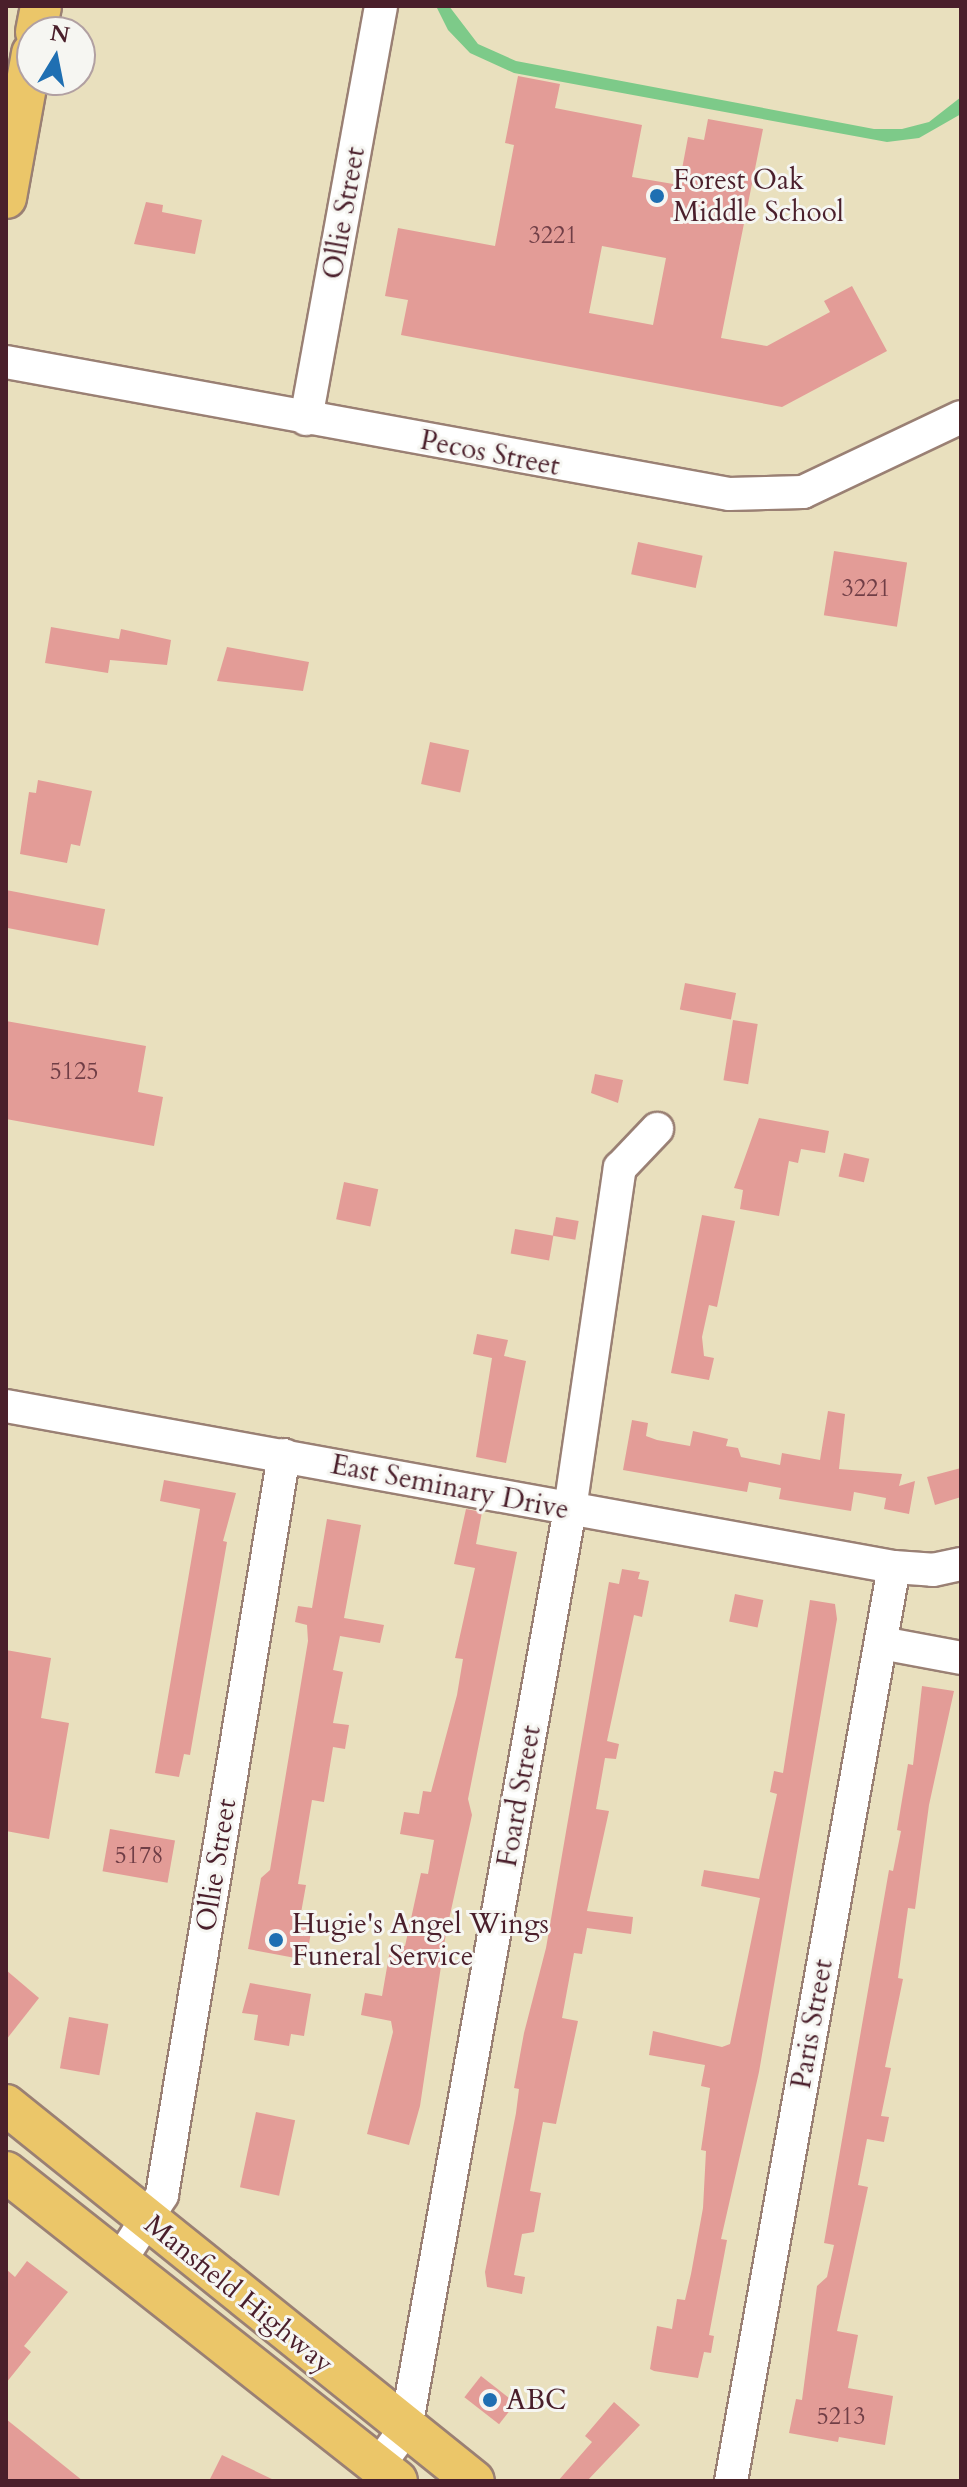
<!DOCTYPE html>
<style>
body{margin:0}
#map{position:relative;width:967px;height:2487px;overflow:hidden;background:#e9e0be;font-family:Cardo,serif}
div>[style]{position:absolute}
.green>*{inset:0;background:#7dca89}
.building>*{inset:0;background:#e39c97;transform-origin:0 0}
.roads{filter:drop-shadow(2px 0 #9a8074) drop-shadow(-2px 0 #9a8074) drop-shadow(0 2px #9a8074) drop-shadow(0 -2px #9a8074)}
.minor>*{height:32px;margin:-16px;padding:0 16px;transform-origin:16px;border-radius:16px;background:#fff}
.major>*{height:40px;margin:-20px;padding:0 20px;transform-origin:20px;border-radius:20px;background:#ebc669}
.dots>*{width:22px;height:22px;translate:-50% -50%;box-sizing:border-box;border:4px solid #f6f6f2;border-radius:50%}
span{translate:-50% -50%;white-space:nowrap;text-align:center;line-height:1.15;-webkit-text-stroke:6px #f6f6f2;paint-order:stroke}
.number-label{font-size:24px;color:#703e46}
.number-label span{-webkit-text-stroke-width:0}
.poi-label{font-size:28px;color:#4a1f2b}
.left{translate:0 -50%;text-align:left}
.street-label{font-size:28px;color:#4a1f2b}
.frame{position:absolute;inset:0;border:8px solid #4a1f2b;pointer-events:none}
.north{position:absolute;left:16px;top:16px;width:80px;height:80px;box-sizing:border-box;background:#f6f6f2;border:2px solid #b1a0a2;border-radius:50%;rotate:10deg;font-size:22px;font-weight:700;line-height:32px;text-align:center;color:#4a1f2b}
.north::after{content:'';display:block;margin:auto;width:28px;height:36px;background:#1f6fb2;clip-path:polygon(50% 0,100% 100%,50% 72%,0 100%)}
</style>
<div id="map">
<div class="green">
<div style="clip-path:polygon(436px 6px,449px 6px,478px 44px,516px 61px,874px 129px,902px 129px,929px 122px,961px 97px,961px 114px,919px 138px,887px 142px,514px 73px,470px 53px,448px 30px)"></div>
</div>
<div class="building">
<div style="clip-path:polygon(evenodd,518px 76px,560px 84px,555px 108px,642px 125px,632px 177px,679px 185px,688px 137px,704px 140px,708px 119px,763px 129px,721px 338px,767px 346px,830px 312px,824px 301px,852px 286px,887px 351px,782px 407px,401px 335px,408px 300px,385px 296px,398px 228px,495px 246px,514px 145px,505px 143px,518px 76px,602px 246px,666px 258px,653px 325px,589px 313px,602px 246px)"></div>
<div style="clip-path:polygon(146px 202px,163px 205px,162px 212px,202px 220px,195px 254px,134px 244px)"></div>
<div style="left:638px;top:542px;width:66px;height:33px;rotate:12deg"></div>
<div style="left:834px;top:551px;width:74px;height:65px;rotate:9deg"></div>
<div style="clip-path:polygon(51px 627px,119px 639px,121px 629px,171px 640px,167px 665px,110px 660px,108px 673px,45px 663px)"></div>
<div style="clip-path:polygon(227px 647px,309px 662px,303px 691px,217px 681px)"></div>
<div style="left:430px;top:742px;width:40px;height:43px;rotate:12deg"></div>
<div style="clip-path:polygon(38px 780px,92px 791px,80px 846px,71px 844px,67px 863px,20px 854px,29px 792px,36px 793px)"></div>
<div style="left:6px;top:890px;width:101px;height:37px;rotate:11deg"></div>
<div style="left:685px;top:983px;width:52px;height:27px;rotate:11deg"></div>
<div style="left:733px;top:1020px;width:25px;height:61px;rotate:9deg"></div>
<div style="clip-path:polygon(6px 1021px,146px 1046px,138px 1092px,163px 1097px,154px 1146px,6px 1119px)"></div>
<div style="clip-path:polygon(595px 1074px,623px 1080px,618px 1103px,591px 1093px)"></div>
<div style="clip-path:polygon(759px 1118px,829px 1131px,825px 1153px,801px 1149px,798px 1163px,789px 1161px,779px 1216px,740px 1209px,743px 1190px,734px 1188px)"></div>
<div style="left:844px;top:1153px;width:26px;height:24px;rotate:13deg"></div>
<div style="left:344px;top:1182px;width:35px;height:38px;rotate:12deg"></div>
<div style="clip-path:polygon(702px 1215px,735px 1221px,717px 1307px,709px 1305px,702px 1337px,704px 1356px,714px 1358px,709px 1380px,671px 1373px)"></div>
<div style="left:556px;top:1217px;width:23px;height:19px;rotate:10deg"></div>
<div style="left:515px;top:1229px;width:39px;height:25px;rotate:10deg"></div>
<div style="clip-path:polygon(477px 1334px,508px 1340px,504px 1356px,526px 1361px,506px 1463px,476px 1457px,492px 1358px,473px 1354px)"></div>
<div style="clip-path:polygon(828px 1411px,845px 1414px,839px 1469px,902px 1474px,899px 1486px,915px 1481px,909px 1514px,884px 1509px,886px 1498px,854px 1492px,851px 1511px,779px 1499px,781px 1488px,749px 1482px,747px 1492px,623px 1470px,632px 1420px,648px 1423px,646px 1436px,657px 1440px,690px 1446px,693px 1431px,728px 1439px,726px 1446px,738px 1448px,741px 1457px,780px 1465px,782px 1453px,820px 1460px)"></div>
<div style="clip-path:polygon(961px 1468px,961px 1497px,935px 1505px,927px 1477px)"></div>
<div style="clip-path:polygon(164px 1480px,236px 1493px,223px 1541px,227px 1542px,190px 1755px,184px 1754px,179px 1777px,155px 1773px,200px 1509px,160px 1501px)"></div>
<div style="clip-path:polygon(466px 1509px,482px 1512px,476px 1544px,517px 1552px,468px 1799px,472px 1815px,446px 1933px,420px 2106px,409px 2145px,367px 2134px,393px 2032px,391px 2021px,361px 2015px,365px 1993px,382px 1996px,391px 1944px,405px 1946px,421px 1873px,428px 1874px,434px 1840px,400px 1834px,404px 1812px,419px 1814px,423px 1791px,431px 1792px,457px 1695px,463px 1659px,455px 1658px,475px 1568px,454px 1564px)"></div>
<div style="clip-path:polygon(327px 1519px,361px 1525px,344px 1618px,384px 1625px,380px 1643px,340px 1636px,333px 1670px,343px 1672px,333px 1723px,349px 1725px,345px 1749px,333px 1747px,324px 1802px,312px 1800px,298px 1884px,306px 1885px,299px 1924px,312px 1927px,306px 1960px,248px 1949px,261px 1878px,270px 1870px,308px 1641px,307px 1625px,295px 1622px,298px 1606px,312px 1608px)"></div>
<div style="clip-path:polygon(622px 1569px,640px 1572px,638px 1579px,649px 1581px,642px 1617px,634px 1615px,607px 1741px,619px 1744px,616px 1759px,605px 1758px,596px 1809px,609px 1811px,587px 1911px,633px 1917px,631px 1934px,587px 1928px,582px 1954px,574px 1953px,562px 2018px,578px 2021px,556px 2124px,543px 2122px,530px 2191px,541px 2193px,534px 2232px,522px 2234px,514px 2275px,525px 2277px,522px 2294px,487px 2287px,485px 2272px,516px 2113px,519px 2089px,514px 2088px,524px 2033px,546px 1948px,609px 1582px,619px 1584px)"></div>
<div style="left:735px;top:1594px;width:29px;height:28px;rotate:12deg"></div>
<div style="clip-path:polygon(810px 1600px,835px 1604px,837px 1619px,759px 2072px,721px 2239px,727px 2240px,709px 2335px,714px 2336px,711px 2353px,704px 2352px,698px 2378px,654px 2371px,650px 2369px,657px 2326px,672px 2329px,677px 2299px,685px 2300px,691px 2274px,703px 2208px,706px 2151px,701px 2150px,710px 2088px,701px 2086px,705px 2065px,649px 2055px,653px 2031px,722px 2047px,730px 2044px,760px 1898px,701px 1886px,704px 1870px,759px 1879px,777px 1794px,770px 1792px,774px 1771px,783px 1773px)"></div>
<div style="clip-path:polygon(6px 1650px,51px 1658px,41px 1718px,69px 1723px,49px 1839px,6px 1831px)"></div>
<div style="clip-path:polygon(922px 1686px,954px 1691px,929px 1805px,915px 1909px,908px 1908px,898px 1978px,903px 1979px,885px 2067px,891px 2068px,881px 2116px,889px 2117px,884px 2142px,867px 2139px,858px 2185px,868px 2187px,837px 2331px,858px 2335px,848px 2388px,893px 2396px,885px 2445px,839px 2437px,838px 2442px,789px 2433px,796px 2399px,802px 2400px,817px 2286px,827px 2277px,834px 2245px,824px 2243px,889px 1870px,893px 1871px,901px 1831px,897px 1830px,908px 1764px,913px 1765px)"></div>
<div style="left:110px;top:1829px;width:66px;height:43px;rotate:10deg"></div>
<div style="clip-path:polygon(6px 1970px,39px 1998px,6px 2040px)"></div>
<div style="clip-path:polygon(250px 1983px,311px 1994px,304px 2036px,291px 2034px,289px 2046px,254px 2040px,258px 2015px,242px 2013px)"></div>
<div style="left:69px;top:2017px;width:40px;height:52px;rotate:10deg"></div>
<div style="left:256px;top:2112px;width:40px;height:77px;rotate:12deg"></div>
<div style="clip-path:polygon(27px 2261px,68px 2292px,24px 2346px,31px 2352px,6px 2383px,6px 2269px,15px 2277px)"></div>
<div style="left:481px;top:2376px;width:44px;height:27px;rotate:38deg"></div>
<div style="clip-path:polygon(614px 2402px,640px 2425px,587px 2481px,558px 2481px,592px 2442px,585px 2436px)"></div>
<div style="clip-path:polygon(6px 2419px,83px 2481px,6px 2481px)"></div>
<div style="clip-path:polygon(222px 2455px,276px 2481px,209px 2481px)"></div>
</div>
<div class="roads">
<div class="minor">
<div style="left:6px;top:362px;width:735px;rotate:10.35deg"></div>
<div style="left:729px;top:494px;width:74px;rotate:-1.5deg"></div>
<div style="left:803px;top:492px;width:175px;rotate:-25.4deg"></div>
<div style="left:306px;top:419px;width:420px;rotate:-79.7deg"></div>
<div style="left:6px;top:1406px;width:902px;rotate:10.28deg"></div>
<div style="left:894px;top:1567px;width:39px;rotate:4deg"></div>
<div style="left:933px;top:1570px;width:29px;rotate:-12deg"></div>
<div style="left:881px;top:1643px;width:81px;rotate:10.6deg"></div>
<div style="left:118px;top:2264px;width:82px;rotate:-57.5deg"></div>
<div style="left:162px;top:2195px;width:750px;rotate:-80.64deg"></div>
<div style="left:378px;top:2466px;width:47px;rotate:-53.6deg"></div>
<div style="left:406px;top:2428px;width:934px;rotate:-79.88deg"></div>
<div style="left:570px;top:1509px;width:345px;rotate:-81.7deg"></div>
<div style="left:620px;top:1168px;width:54px;rotate:-46.5deg"></div>
<div style="left:731px;top:2481px;width:928px;rotate:-79.89deg"></div>
</div>
<div class="major">
<div style="left:36px;top:32px;width:26px;rotate:-79deg"></div>
<div style="left:6px;top:198px;width:147px;rotate:-79.8deg"></div>
<div style="left:6px;top:2105px;width:600px;rotate:38.78deg"></div>
<div style="left:6px;top:2172px;width:498px;rotate:38.3deg"></div>
</div>
</div>
<div class="dots">
<div style="left:657px;top:196px;background:#1f6fb2"></div>
<div style="left:276px;top:1940px;background:#1f6fb2"></div>
<div style="left:490px;top:2400px;background:#1f6fb2"></div>
</div>
<div class="number-label">
<span style="left:553px;top:236px">3221</span>
<span style="left:866px;top:589px">3221</span>
<span style="left:74px;top:1072px">5125</span>
<span style="left:139px;top:1856px">5178</span>
<span style="left:841px;top:2417px">5213</span>
</div>
<div class="poi-label">
<span class="left" style="left:673px;top:196px">Forest Oak<br>Middle School</span>
<span class="left" style="left:292px;top:1940px">Hugie's Angel Wings<br>Funeral Service</span>
<span class="left" style="left:506px;top:2400px">ABC</span>
</div>
<div class="street-label">
<span style="left:344px;top:213px;rotate:-80deg">Ollie Street</span>
<span style="left:490px;top:453px;rotate:11deg">Pecos Street</span>
<span style="left:450px;top:1487px;rotate:11deg">East Seminary Drive</span>
<span style="left:519px;top:1796px;rotate:-80deg">Foard Street</span>
<span style="left:216px;top:1865px;rotate:-81deg">Ollie Street</span>
<span style="left:812px;top:2024px;rotate:-80deg">Paris Street</span>
<span style="left:239px;top:2294px;rotate:39deg">Mansfield Highway</span>
</div>
<div class="frame"></div>
<div class="north">N</div>
</div>
